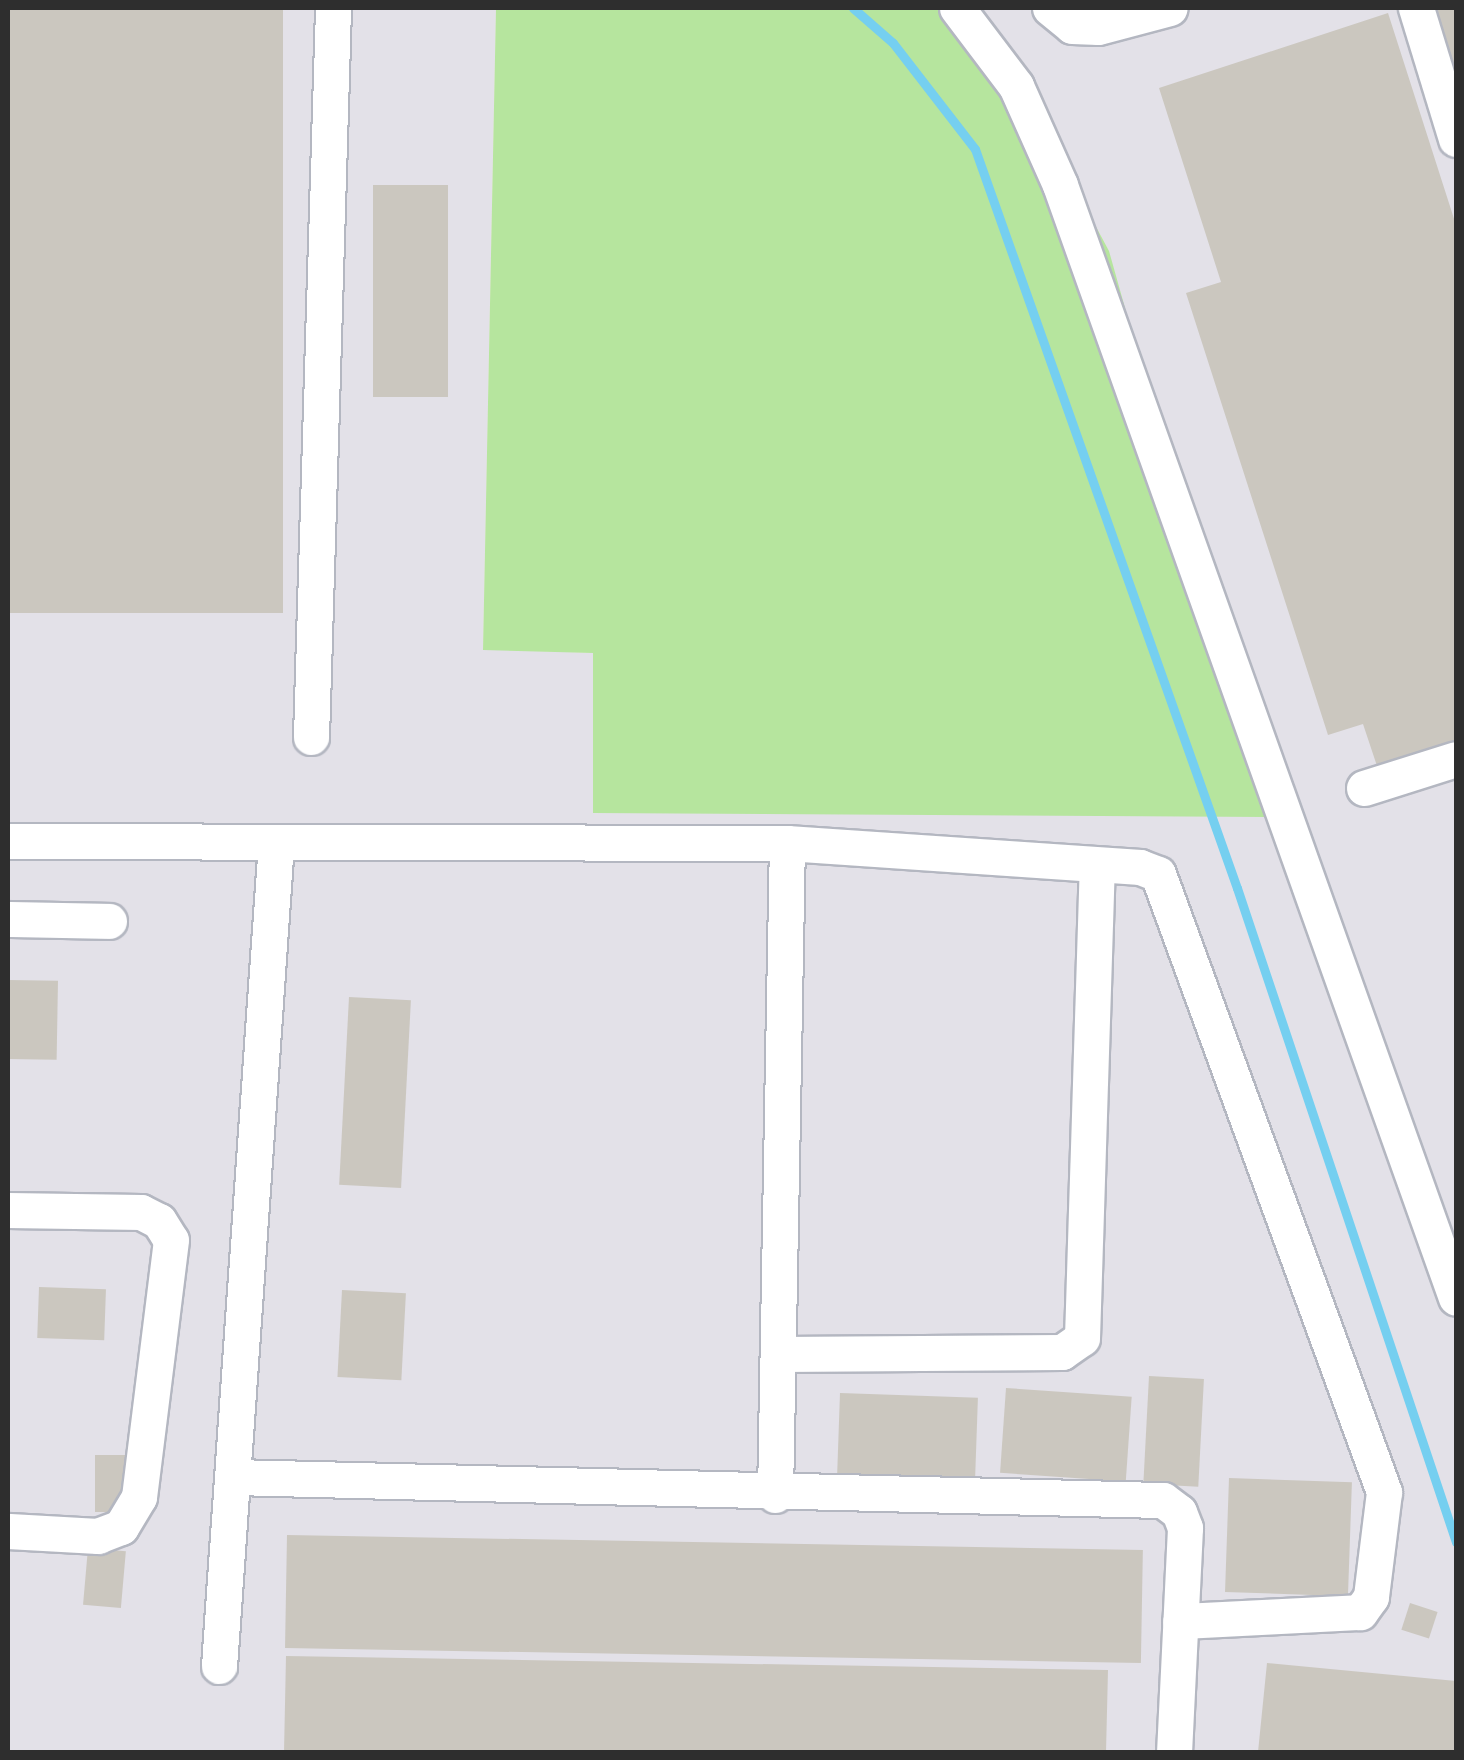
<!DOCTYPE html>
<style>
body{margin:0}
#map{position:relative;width:1464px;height:1760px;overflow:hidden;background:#efe9e1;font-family:Jost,sans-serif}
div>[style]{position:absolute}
.industrial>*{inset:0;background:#e3e1e8}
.green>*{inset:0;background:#b6e59e}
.stream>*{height:9px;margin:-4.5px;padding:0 4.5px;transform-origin:4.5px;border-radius:4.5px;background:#75cff0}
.building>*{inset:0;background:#cbc7bf;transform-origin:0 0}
.roads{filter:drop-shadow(2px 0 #b4b7c1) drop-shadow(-2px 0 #b4b7c1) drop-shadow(0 2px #b4b7c1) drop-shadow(0 -2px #b4b7c1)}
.minor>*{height:35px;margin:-17.5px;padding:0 17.5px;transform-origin:17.5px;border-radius:17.5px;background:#fff}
span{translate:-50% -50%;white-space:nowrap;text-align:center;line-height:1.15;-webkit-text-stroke:8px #fff;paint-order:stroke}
.frame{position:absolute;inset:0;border:10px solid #2e2e2e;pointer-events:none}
</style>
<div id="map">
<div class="industrial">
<div style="clip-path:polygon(8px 8px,496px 8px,483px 649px,593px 653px,1109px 251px,979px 8px,1456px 8px,1456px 1752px,930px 1752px,881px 1727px,784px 1735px,781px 1752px,8px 1752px)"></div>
</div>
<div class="green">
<div style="clip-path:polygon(496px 8px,979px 8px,1109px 251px,1268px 817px,593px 813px,593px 653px,483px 650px)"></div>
</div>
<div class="stream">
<div style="left:853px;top:8px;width:53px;rotate:41.2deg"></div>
<div style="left:893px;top:43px;width:134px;rotate:52.3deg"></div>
<div style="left:975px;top:149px;width:784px;rotate:70.48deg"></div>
<div style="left:1237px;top:888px;width:690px;rotate:71.49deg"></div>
</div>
<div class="building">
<div style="left:8px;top:8px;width:275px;height:605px"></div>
<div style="clip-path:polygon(1423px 8px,1456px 8px,1456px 115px)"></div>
<div style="clip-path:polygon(1388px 13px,1456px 225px,1456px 744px,1378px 769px,1363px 724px,1328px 735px,1186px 293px,1221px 282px,1159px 88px)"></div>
<div style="left:373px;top:185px;width:75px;height:212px"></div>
<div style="left:8px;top:980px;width:50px;height:79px;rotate:1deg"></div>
<div style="left:349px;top:997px;width:62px;height:188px;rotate:3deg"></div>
<div style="left:39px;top:1287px;width:67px;height:51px;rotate:2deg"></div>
<div style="left:342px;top:1290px;width:64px;height:87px;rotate:3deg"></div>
<div style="left:1149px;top:1376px;width:55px;height:108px;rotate:3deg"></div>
<div style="left:1006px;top:1388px;width:126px;height:85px;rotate:4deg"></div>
<div style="left:840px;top:1393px;width:138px;height:86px;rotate:2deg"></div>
<div style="left:95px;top:1455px;width:33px;height:57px"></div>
<div style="left:1229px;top:1478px;width:123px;height:114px;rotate:2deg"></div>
<div style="left:287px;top:1535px;width:856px;height:113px;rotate:1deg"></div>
<div style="left:88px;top:1548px;width:38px;height:57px;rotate:5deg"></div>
<div style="left:1410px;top:1603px;width:29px;height:28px;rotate:18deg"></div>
<div style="clip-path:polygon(286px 1656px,1108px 1670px,1106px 1752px,284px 1752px)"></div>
<div style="clip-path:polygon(1267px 1663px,1456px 1681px,1456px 1752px,1258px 1752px)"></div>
</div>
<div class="roads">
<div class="minor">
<div style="left:957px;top:8px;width:98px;rotate:52.9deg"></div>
<div style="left:1016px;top:86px;width:108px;rotate:66deg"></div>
<div style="left:1060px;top:185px;width:1181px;rotate:70.41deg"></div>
<div style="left:1050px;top:8px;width:28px;rotate:39deg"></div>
<div style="left:1072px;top:26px;width:26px;rotate:2deg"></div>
<div style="left:1098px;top:27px;width:74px;rotate:-14.8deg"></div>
<div style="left:1416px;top:8px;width:137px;rotate:73deg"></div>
<div style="left:311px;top:737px;width:729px;rotate:-88.27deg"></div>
<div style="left:1364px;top:788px;width:96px;rotate:-17.5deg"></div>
<div style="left:8px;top:841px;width:779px;rotate:0.15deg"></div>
<div style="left:787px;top:843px;width:354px;rotate:3.9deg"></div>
<div style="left:1140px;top:867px;width:19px;rotate:21deg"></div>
<div style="left:1158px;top:874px;width:658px;rotate:69.91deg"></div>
<div style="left:1384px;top:1492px;width:106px;rotate:97.1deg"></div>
<div style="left:1371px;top:1597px;width:19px;rotate:126deg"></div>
<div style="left:1360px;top:1612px;width:180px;rotate:177.1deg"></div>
<div style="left:8px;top:919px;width:101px;rotate:1.1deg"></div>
<div style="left:8px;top:1210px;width:133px;rotate:0.9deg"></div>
<div style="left:141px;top:1212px;width:20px;rotate:27deg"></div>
<div style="left:159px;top:1221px;width:22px;rotate:58deg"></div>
<div style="left:171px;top:1240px;width:259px;rotate:97.1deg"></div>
<div style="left:139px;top:1497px;width:35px;rotate:121deg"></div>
<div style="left:121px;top:1527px;width:25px;rotate:159deg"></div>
<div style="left:98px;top:1536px;width:90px;rotate:-176.8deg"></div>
<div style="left:781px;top:1354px;width:281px;rotate:-0.4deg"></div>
<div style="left:1062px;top:1352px;width:24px;rotate:-35deg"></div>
<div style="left:1082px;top:1338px;width:473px;rotate:-88.2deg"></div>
<div style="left:233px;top:1477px;width:930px;rotate:1.42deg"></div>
<div style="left:1163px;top:1500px;width:20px;rotate:37deg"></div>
<div style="left:1179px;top:1512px;width:17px;rotate:69deg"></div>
<div style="left:1185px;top:1528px;width:224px;rotate:92.8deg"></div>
<div style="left:775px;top:1495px;width:652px;rotate:-88.95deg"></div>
<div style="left:219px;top:1666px;width:826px;rotate:-86.04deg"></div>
</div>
</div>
<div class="frame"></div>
</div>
